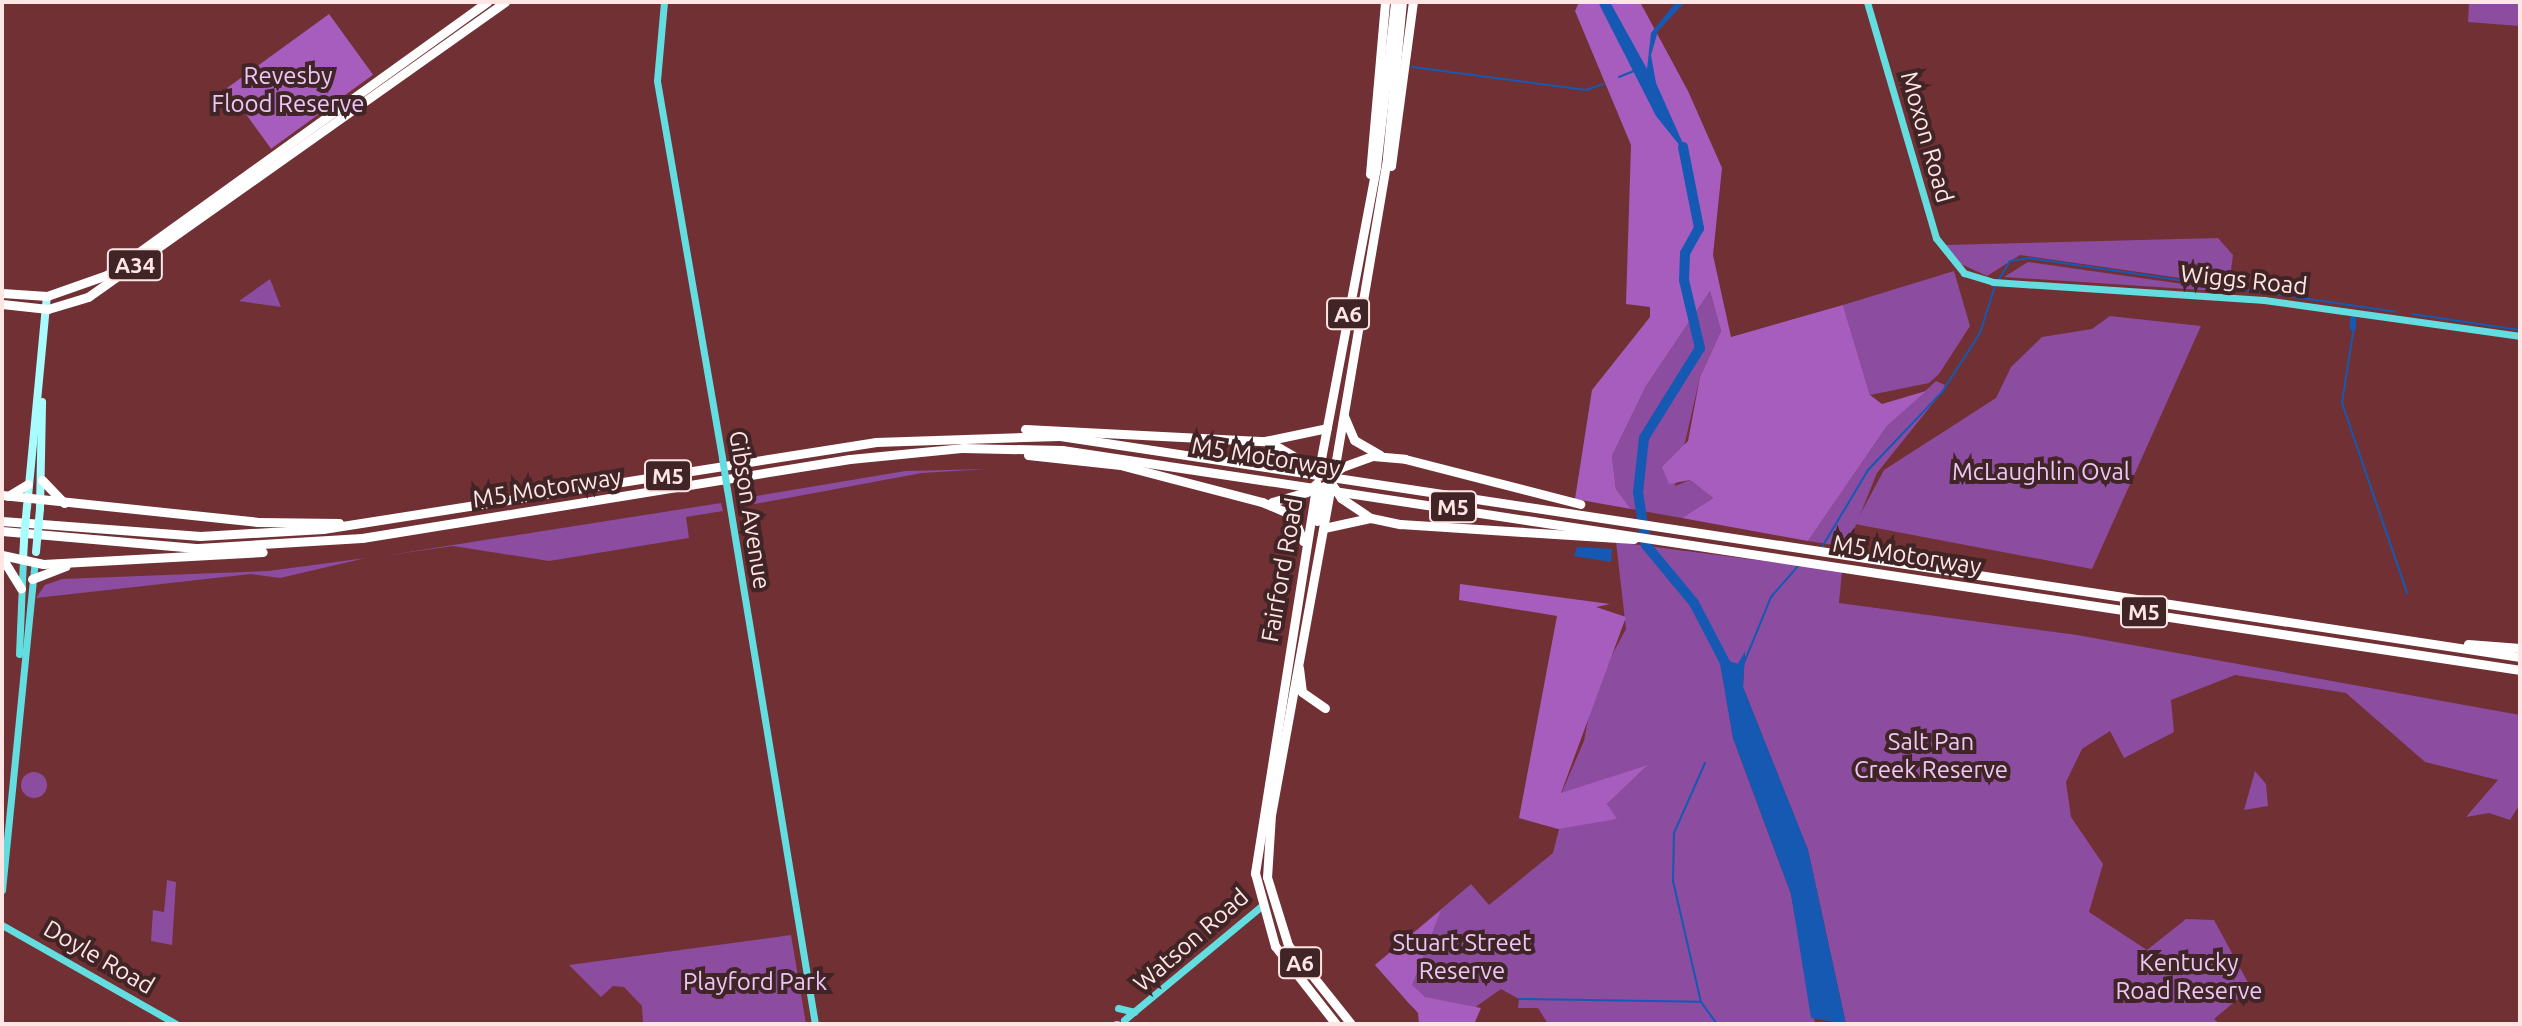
<!DOCTYPE html>
<style>
body{margin:0}
#map{position:relative;width:2522px;height:1026px;overflow:hidden;background:#703034;font-family:Ubuntu,sans-serif}
div>[style]{position:absolute}
.green>*{inset:0;background:#8c4c9f}
.round{border-radius:50%}
.forest>*{inset:0;background:#a75dbd;transform-origin:0 0}
.water>*{inset:0;background:#1559b3}
.stream>*{height:2px;margin:-1px;padding:0 1px;transform-origin:1px;border-radius:1px;background:#1559b3}
.canal>*{height:6px;margin:-3px;padding:0 3px;transform-origin:3px;border-radius:3px;background:#1559b3}
.river>*{height:10px;margin:-5px;padding:0 5px;transform-origin:5px;border-radius:5px;background:#1559b3}
.secondary>*{height:7px;margin:-3.5px;padding:0 3.5px;transform-origin:3.5px;border-radius:3.5px;background:#64dde0}
.primary>*{height:8px;margin:-4px;padding:0 4px;transform-origin:4px;border-radius:4px;background:#a8fcfe}
.highway>*{height:9px;margin:-4.5px;padding:0 4.5px;transform-origin:4.5px;border-radius:4.5px;background:#fff}
.secondary-bridge>*{height:7px;margin:-3.5px;padding:0 3.5px;transform-origin:3.5px;border-radius:3.5px;background:#64dde0}
.primary-bridge>*{height:8px;margin:-4px;padding:0 4px;transform-origin:4px;border-radius:4px;background:#a8fcfe}
.highway-bridge>*{height:9px;margin:-4.5px;padding:0 4.5px;transform-origin:4.5px;border-radius:4.5px;background:#fff}
span{translate:-50% -50%;white-space:nowrap;text-align:center;line-height:1.15;-webkit-text-stroke:8px #412425;paint-order:stroke}
.shield-label span{padding:2px 6px;background:#412425;border:2px solid;border-radius:6px;-webkit-text-stroke-width:0}
.shield-label{font-size:22px;color:#fee6e5;font-weight:700}
.park-label{font-size:24px;color:#ebc7f7}
.street-label{font-size:24px;color:#fee6e5}
.frame{position:absolute;inset:0;border:4px solid #fee6e5;pointer-events:none}
</style>
<div id="map">
<div class="green">
<div style="clip-path:polygon(2469px 2px,2520px 2px,2520px 26px,2468px 22px)"></div>
<div style="clip-path:polygon(2218px 238px,2233px 255px,2229px 285px,2020px 255px,1987px 276px,1959px 263px,1944px 245px)"></div>
<div style="clip-path:polygon(2028px 262px,2232px 291px,2232px 292px,2004px 277px)"></div>
<div style="clip-path:polygon(1954px 271px,1970px 326px,1939px 374px,1929px 383px,1870px 395px,1843px 305px)"></div>
<div style="clip-path:polygon(270px 279px,281px 307px,239px 301px)"></div>
<div style="clip-path:polygon(1710px 291px,1721px 331px,1700px 377px,1675px 486px,1690px 480px,1713px 498px,1682px 518px,1631px 509px,1616px 489px,1612px 456px,1646px 386px)"></div>
<div style="clip-path:polygon(2110px 316px,2201px 326px,2092px 569px,1855px 524px,1884px 470px,1996px 398px,2011px 367px,2042px 337px,2092px 329px)"></div>
<div style="clip-path:polygon(1936px 381px,1945px 385px,1942px 392px,1877px 473px,1847px 547px,1808px 541px,1887px 426px)"></div>
<div style="clip-path:polygon(988px 469px,922px 473px,739px 507px,738px 499px,905px 471px)"></div>
<div style="clip-path:polygon(721px 503px,723px 511px,686px 517px,689px 538px,549px 561px,453px 546px,383px 556px)"></div>
<div style="clip-path:polygon(1616px 542px,1842px 571px,1839px 603px,2077px 635px,2520px 715px,2520px 804px,2510px 820px,2489px 813px,2466px 817px,2498px 780px,2425px 762px,2346px 693px,2235px 675px,2171px 700px,2174px 732px,2124px 758px,2110px 731px,2082px 749px,2066px 782px,2071px 817px,2103px 864px,2089px 912px,2147px 950px,2186px 919px,2214px 920px,2251px 988px,2214px 1019px,2220px 1024px,1846px 1024px,1808px 850px,1743px 687px,1745px 654px,1738px 664px,1720px 659px,1733px 738px,1791px 894px,1815px 1024px,1548px 1024px,1538px 1008px,1518px 1008px,1519px 999px,1501px 989px,1470px 1011px,1425px 997px,1411px 1006px,1375px 965px,1471px 884px,1489px 905px,1553px 853px,1560px 825px,1616px 819px,1607px 804px,1646px 767px,1561px 794px,1584px 741px,1594px 688px,1626px 629px)"></div>
<div style="clip-path:polygon(366px 558px,280px 578px,251px 574px,36px 598px,45px 585px,62px 579px,268px 571px)"></div>
<div style="clip-path:polygon(2255px 771px,2266px 784px,2268px 806px,2244px 810px)"></div>
<div class="round" style="left:21px;top:772px;width:26px;height:26px"></div>
<div style="clip-path:polygon(167px 880px,176px 882px,172px 945px,151px 941px,153px 910px,164px 912px)"></div>
<div style="clip-path:polygon(791px 935px,806px 1024px,643px 1024px,642px 1006px,624px 987px,613px 986px,601px 997px,569px 965px)"></div>
</div>
<div class="forest">
<div style="clip-path:polygon(1579px 2px,1640px 2px,1688px 91px,1722px 168px,1713px 255px,1731px 337px,1843px 305px,1870px 395px,1882px 404px,1926px 391px,1887px 426px,1808px 541px,1682px 518px,1713px 498px,1690px 480px,1669px 484px,1662px 467px,1688px 441px,1700px 377px,1721px 331px,1710px 291px,1646px 386px,1612px 456px,1616px 489px,1631px 509px,1575px 499px,1592px 390px,1650px 317px,1650px 307px,1626px 304px,1631px 145px,1575px 11px)"></div>
<div style="left:329px;top:14px;width:75px;height:126px;rotate:54deg"></div>
<div style="clip-path:polygon(1460px 584px,1610px 604px,1596px 607px,1626px 617px,1561px 793px,1648px 765px,1607px 804px,1617px 819px,1558px 829px,1519px 818px,1557px 616px,1459px 600px)"></div>
<div style="clip-path:polygon(1441px 910px,1412px 985px,1425px 997px,1481px 1008px,1474px 1024px,1419px 1024px,1418px 1013px,1375px 965px)"></div>
</div>
<div class="water">
<div style="clip-path:polygon(1598px 2px,1610px 2px,1647px 69px,1651px 33px,1676px 2px,1685px 2px,1658px 31px,1651px 55px,1656px 83px,1689px 157px,1656px 116px)"></div>
<div style="clip-path:polygon(1577px 547px,1612px 549px,1611px 562px,1574px 556px)"></div>
<div style="clip-path:polygon(1745px 651px,1743px 687px,1808px 850px,1846px 1024px,1811px 1018px,1791px 894px,1733px 738px,1719px 658px,1738px 664px)"></div>
</div>
<div class="stream">
<div style="left:1412px;top:67px;width:176px;rotate:7.5deg"></div>
<div style="left:1586px;top:90px;width:18px;rotate:-19deg"></div>
<div style="left:1619px;top:77px;width:18px;rotate:-22deg"></div>
<div style="left:1998px;top:281px;width:23px;rotate:-59deg"></div>
<div style="left:2010px;top:261px;width:18px;rotate:-9deg"></div>
<div style="left:2028px;top:258px;width:372px;rotate:8.3deg"></div>
<div style="left:2412px;top:314px;width:109px;rotate:8.4deg"></div>
<div style="left:2355px;top:320px;width:84px;rotate:98.9deg"></div>
<div style="left:2342px;top:403px;width:201px;rotate:71.1deg"></div>
<div style="left:1822px;top:547px;width:90px;rotate:-59.1deg"></div>
<div style="left:1868px;top:470px;width:108px;rotate:-46.5deg"></div>
<div style="left:1942px;top:392px;width:70px;rotate:-57.2deg"></div>
<div style="left:1980px;top:333px;width:49px;rotate:-72.3deg"></div>
<div style="left:1744px;top:663px;width:71px;rotate:-67.8deg"></div>
<div style="left:1771px;top:597px;width:41px;rotate:-48.9deg"></div>
<div style="left:1705px;top:763px;width:77px;rotate:113.9deg"></div>
<div style="left:1674px;top:833px;width:48px;rotate:91.2deg"></div>
<div style="left:1673px;top:881px;width:124px;rotate:77deg"></div>
<div style="left:1701px;top:1002px;width:27px;rotate:54deg"></div>
<div style="left:1519px;top:999px;width:181px;rotate:0.9deg"></div>
</div>
<div class="canal">
<div style="left:2353px;top:319px;width:9px;rotate:90deg"></div>
</div>
<div class="river">
<div style="left:1683px;top:147px;width:83px;rotate:78.8deg"></div>
<div style="left:1699px;top:228px;width:29px;rotate:119deg"></div>
<div style="left:1685px;top:253px;width:27px;rotate:92deg"></div>
<div style="left:1684px;top:280px;width:70px;rotate:76.8deg"></div>
<div style="left:1700px;top:348px;width:106px;rotate:121.9deg"></div>
<div style="left:1644px;top:438px;width:54px;rotate:96.3deg"></div>
<div style="left:1638px;top:492px;width:54px;rotate:81.4deg"></div>
<div style="left:1646px;top:545px;width:75px;rotate:50.4deg"></div>
<div style="left:1694px;top:603px;width:85px;rotate:62.5deg"></div>
</div>
<div class="secondary">
<div style="left:664px;top:2px;width:79px;rotate:95.1deg"></div>
<div style="left:657px;top:81px;width:383px;rotate:80.2deg"></div>
<div style="left:1867px;top:2px;width:246px;rotate:73.7deg"></div>
<div style="left:1936px;top:238px;width:45px;rotate:51.3deg"></div>
<div style="left:1964px;top:273px;width:30px;rotate:17deg"></div>
<div style="left:1993px;top:282px;width:272px;rotate:3.8deg"></div>
<div style="left:2264px;top:300px;width:259px;rotate:8deg"></div>
<div style="left:727px;top:489px;width:542px;rotate:80.66deg"></div>
<div style="left:19px;top:654px;width:94px;rotate:-87.6deg"></div>
<div style="left:2px;top:890px;width:330px;rotate:-84.3deg"></div>
<div style="left:2px;top:925px;width:200px;rotate:29.6deg"></div>
<div style="left:1118px;top:1008px;width:17px;rotate:13deg"></div>
<div style="left:1124px;top:1020px;width:177px;rotate:-39.7deg"></div>
<div style="left:1116px;top:1024px;width:1px"></div>
</div>
<div class="primary">
<div style="left:27px;top:507px;width:212px;rotate:-84.6deg"></div>
<div style="left:40px;top:509px;width:107px;rotate:-88.9deg"></div>
<div style="left:23px;top:560px;width:20px;rotate:-87deg"></div>
</div>
<div class="highway">
<div style="left:1391px;top:166px;width:165px;rotate:-82.4deg"></div>
<div style="left:1370px;top:174px;width:173px;rotate:-85deg"></div>
<div style="left:2px;top:293px;width:45px;rotate:3.8deg"></div>
<div style="left:47px;top:296px;width:64px;rotate:-19.3deg"></div>
<div style="left:107px;top:275px;width:468px;rotate:-35.7deg"></div>
<div style="left:2px;top:304px;width:46px;rotate:6.2deg"></div>
<div style="left:48px;top:309px;width:42px;rotate:-16.7deg"></div>
<div style="left:88px;top:297px;width:511px;rotate:-35.28deg"></div>
<div style="left:1344px;top:416px;width:26px;rotate:67deg"></div>
<div style="left:1354px;top:440px;width:30px;rotate:30deg"></div>
<div style="left:1025px;top:429px;width:240px;rotate:2.9deg"></div>
<div style="left:1265px;top:441px;width:63px;rotate:-11.8deg"></div>
<div style="left:1271px;top:443px;width:48px;rotate:30.3deg"></div>
<div style="left:1028px;top:455px;width:93px;rotate:6.2deg"></div>
<div style="left:1120px;top:465px;width:147px;rotate:14.6deg"></div>
<div style="left:1262px;top:502px;width:34px;rotate:23deg"></div>
<div style="left:1293px;top:515px;width:28px;rotate:69deg"></div>
<div style="left:1320px;top:464px;width:302px;rotate:-79.3deg"></div>
<div style="left:1376px;top:167px;width:166px;rotate:-83.4deg"></div>
<div style="left:1335px;top:466px;width:313px;rotate:-80.4deg"></div>
<div style="left:1387px;top:157px;width:156px;rotate:-84.5deg"></div>
<div style="left:1342px;top:467px;width:33px;rotate:-20deg"></div>
<div style="left:1373px;top:456px;width:32px;rotate:5deg"></div>
<div style="left:1405px;top:459px;width:181px;rotate:14.4deg"></div>
<div style="left:42px;top:480px;width:32px;rotate:46deg"></div>
<div style="left:1315px;top:494px;width:384px;rotate:99deg"></div>
<div style="left:1255px;top:873px;width:76px;rotate:74.7deg"></div>
<div style="left:1275px;top:946px;width:99px;rotate:52deg"></div>
<div style="left:2px;top:495px;width:256px;rotate:6deg"></div>
<div style="left:257px;top:522px;width:82px;rotate:0.7deg"></div>
<div style="left:8px;top:496px;width:23px;rotate:-31deg"></div>
<div style="left:1329px;top:496px;width:323px;rotate:100.3deg"></div>
<div style="left:1271px;top:814px;width:63px;rotate:93.6deg"></div>
<div style="left:1267px;top:877px;width:71px;rotate:72.8deg"></div>
<div style="left:1288px;top:945px;width:101px;rotate:51.4deg"></div>
<div style="left:1341px;top:498px;width:36px;rotate:34deg"></div>
<div style="left:1371px;top:518px;width:30px;rotate:12deg"></div>
<div style="left:1400px;top:524px;width:234px;rotate:3.7deg"></div>
<div style="left:1272px;top:502px;width:36px;rotate:-16deg"></div>
<div style="left:2px;top:521px;width:199px;rotate:4.3deg"></div>
<div style="left:200px;top:536px;width:123px;rotate:-3.3deg"></div>
<div style="left:323px;top:529px;width:560px;rotate:-8.94deg"></div>
<div style="left:876px;top:442px;width:184px;rotate:-1.9deg"></div>
<div style="left:1060px;top:436px;width:1477px;rotate:8.61deg"></div>
<div style="left:1317px;top:521px;width:26px;rotate:-79deg"></div>
<div style="left:1324px;top:528px;width:47px;rotate:-12.3deg"></div>
<div style="left:2px;top:531px;width:197px;rotate:5deg"></div>
<div style="left:198px;top:548px;width:164px;rotate:-3.5deg"></div>
<div style="left:362px;top:538px;width:494px;rotate:-9.2deg"></div>
<div style="left:850px;top:459px;width:114px;rotate:-5.6deg"></div>
<div style="left:963px;top:448px;width:99px;rotate:1.2deg"></div>
<div style="left:1062px;top:450px;width:1475px;rotate:8.58deg"></div>
<div style="left:2px;top:555px;width:42px;rotate:12.4deg"></div>
<div style="left:43px;top:564px;width:220px;rotate:-3.1deg"></div>
<div style="left:2px;top:558px;width:36px;rotate:58deg"></div>
<div style="left:32px;top:579px;width:36px;rotate:-21deg"></div>
<div style="left:2468px;top:644px;width:52px;rotate:4.4deg"></div>
<div style="left:1299px;top:668px;width:24px;rotate:83deg"></div>
<div style="left:1302px;top:692px;width:28px;rotate:35deg"></div>
</div>
<div class="secondary-bridge">
<div style="left:722px;top:458px;width:31px;rotate:81deg"></div>
</div>
<div class="primary-bridge">
<div style="left:24px;top:540px;width:33px;rotate:-85deg"></div>
<div style="left:36px;top:552px;width:43px;rotate:-84.7deg"></div>
</div>
<div class="highway-bridge">
<div style="left:1326px;top:473px;width:9px;rotate:-58deg"></div>
<div style="left:1333px;top:475px;width:12px;rotate:-42deg"></div>
<div style="left:1318px;top:476px;width:12px;rotate:-81deg"></div>
<div style="left:1331px;top:483px;width:18px;rotate:56deg"></div>
<div style="left:1324px;top:486px;width:10px;rotate:73deg"></div>
<div style="left:1307px;top:492px;width:13px;rotate:-42deg"></div>
</div>
<div class="shield-label">
<span style="left:135px;top:265px">A34</span>
<span style="left:1348px;top:314px">A6</span>
<span style="left:668px;top:476px">M5</span>
<span style="left:1453px;top:507px">M5</span>
<span style="left:2144px;top:612px">M5</span>
<span style="left:1300px;top:963px">A6</span>
</div>
<div class="park-label">
<span style="left:288px;top:90px">Revesby<br>Flood Reserve</span>
<span style="left:2041px;top:472px">McLaughlin Oval</span>
<span style="left:1931px;top:756px">Salt Pan<br>Creek Reserve</span>
<span style="left:1462px;top:957px">Stuart Street<br>Reserve</span>
<span style="left:2189px;top:977px">Kentucky<br>Road Reserve</span>
<span style="left:755px;top:982px">Playford Park</span>
</div>
<div class="street-label">
<span style="left:1927px;top:137px;rotate:74deg">Moxon Road</span>
<span style="left:2244px;top:280px;rotate:6deg">Wiggs Road</span>
<span style="left:1266px;top:457px;rotate:9deg">M5 Motorway</span>
<span style="left:547px;top:488px;rotate:-9deg">M5 Motorway</span>
<span style="left:750px;top:510px;rotate:81deg">Gibson Avenue</span>
<span style="left:1907px;top:555px;rotate:9deg">M5 Motorway</span>
<span style="left:1282px;top:570px;rotate:-80deg">Fairford Road</span>
<span style="left:1191px;top:940px;rotate:-41deg">Watson Road</span>
<span style="left:99px;top:957px;rotate:30deg">Doyle Road</span>
</div>
<div class="frame"></div>
</div>
